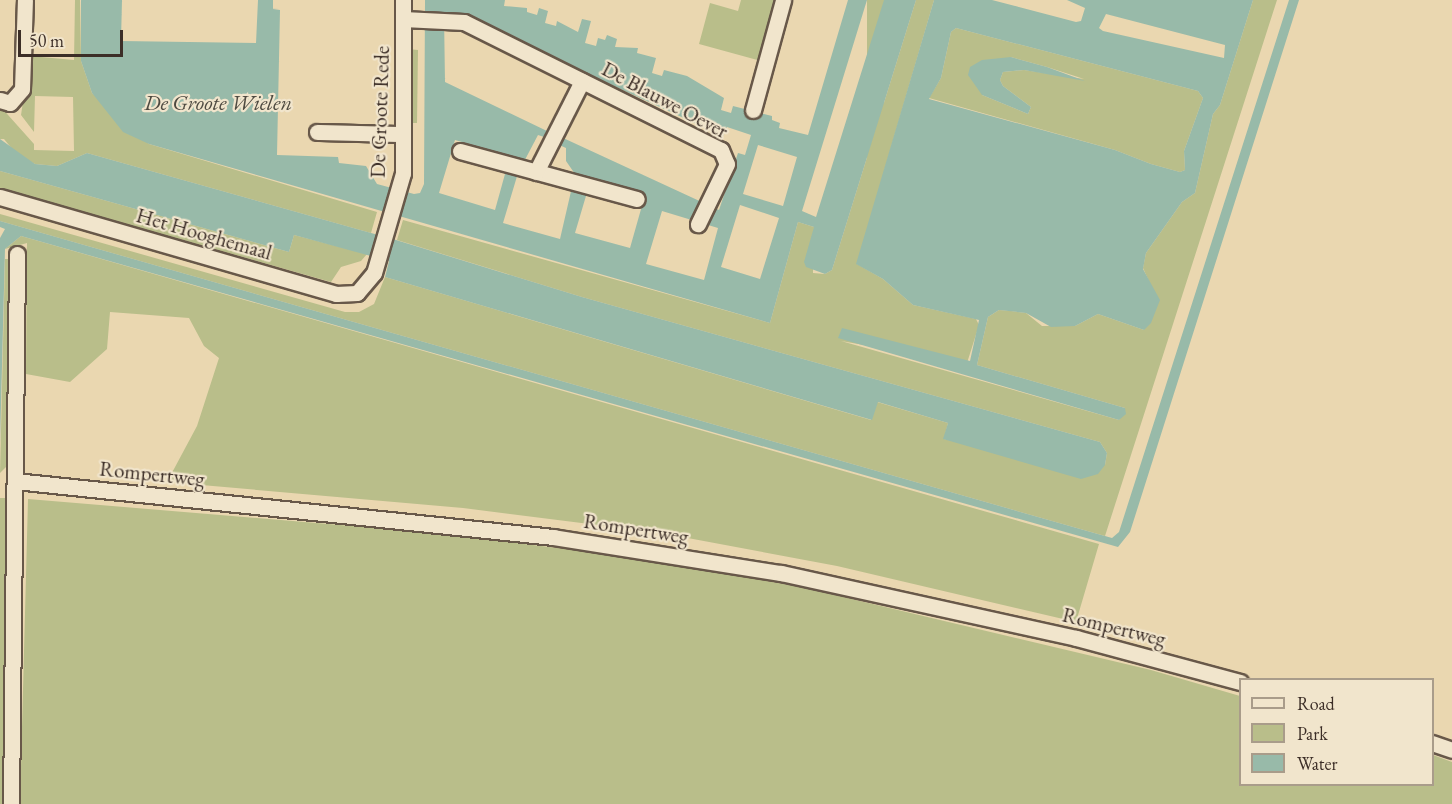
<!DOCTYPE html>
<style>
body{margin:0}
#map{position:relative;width:1452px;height:804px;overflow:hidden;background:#ead7b0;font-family:"EB Garamond",serif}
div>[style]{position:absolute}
.green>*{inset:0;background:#b9be8a;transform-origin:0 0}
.water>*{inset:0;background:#98baa9}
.roads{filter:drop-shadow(2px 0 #685849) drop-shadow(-2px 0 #685849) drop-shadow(0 2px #685849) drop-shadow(0 -2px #685849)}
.street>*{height:15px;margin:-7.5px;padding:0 7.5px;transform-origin:7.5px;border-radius:7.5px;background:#f1e5cc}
span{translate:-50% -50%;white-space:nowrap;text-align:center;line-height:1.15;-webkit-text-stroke:4.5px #f1e5cc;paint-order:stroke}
.street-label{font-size:21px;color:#3c2e27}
.water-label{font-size:22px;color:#4e4a41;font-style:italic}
.legend{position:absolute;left:1239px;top:678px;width:195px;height:108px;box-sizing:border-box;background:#f1e5cc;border:2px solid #a99c8a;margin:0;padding:8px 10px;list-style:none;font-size:18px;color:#3c2e27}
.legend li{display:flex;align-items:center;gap:12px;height:30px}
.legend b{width:30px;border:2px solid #a99c8a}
.scale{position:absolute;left:18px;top:30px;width:105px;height:27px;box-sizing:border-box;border:3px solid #3c2e27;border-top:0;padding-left:8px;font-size:18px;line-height:21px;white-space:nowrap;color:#3c2e27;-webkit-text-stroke:4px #f1e5cc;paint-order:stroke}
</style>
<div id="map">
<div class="green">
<div style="clip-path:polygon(75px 0,80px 0,81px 61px,92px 93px,149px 144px,377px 212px,371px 233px,87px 153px,57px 166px,35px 164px,17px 155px,4px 139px,0 139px,0 106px,34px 144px,34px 150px,74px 151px,73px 97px,35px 96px,34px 132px,21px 115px,30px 56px,74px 60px)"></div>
<div style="clip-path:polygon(741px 0,777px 0,761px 61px,699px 44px,710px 3px,738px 11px)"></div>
<div style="left:867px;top:0;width:17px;height:222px"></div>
<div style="clip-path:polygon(916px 0,934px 0,857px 264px,883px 279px,913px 305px,976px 319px,979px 325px,967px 363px,841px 341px,1119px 420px,1125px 408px,977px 365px,988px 317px,999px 310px,1011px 311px,1026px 313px,1042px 326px,1075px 326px,1098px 314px,1144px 330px,1152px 288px,1143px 268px,1146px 253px,1182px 202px,1195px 193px,1213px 114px,1220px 105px,1253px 0,1277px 0,1105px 536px,0 221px,0 214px,345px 312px,359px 312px,374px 304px,385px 277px,871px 420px,877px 402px,948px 423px,944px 439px,1105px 465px,1107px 453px,1100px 442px,582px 297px,397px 240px,403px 220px,770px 323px,798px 222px,814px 227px,813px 273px,825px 274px,832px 270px)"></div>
<div style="clip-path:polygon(evenodd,956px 28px,1198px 91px,1203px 98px,1184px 151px,1185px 170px,1180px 172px,1151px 164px,1115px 150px,929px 98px,941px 78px,951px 32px,956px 28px,1011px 57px,1047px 67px,1084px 79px,1024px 70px,1003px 72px,1000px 80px,1003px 86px,1031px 107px,1028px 114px,982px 95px,1011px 57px)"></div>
<div style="clip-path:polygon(408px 49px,418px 50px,417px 123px,411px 123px,407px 99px)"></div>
<div style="clip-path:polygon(0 171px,289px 252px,294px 235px,367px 254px,361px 261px,341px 267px,331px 282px,0 188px)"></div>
<div style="clip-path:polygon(21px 236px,1099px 544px,1076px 622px,837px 566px,661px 533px,463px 508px,167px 482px,197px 426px,219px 358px,204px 346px,189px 318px,110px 312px,107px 349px,70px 382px,26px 374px,27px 243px,5px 249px)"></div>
<div style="clip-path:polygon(5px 259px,10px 259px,9px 464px,0 473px)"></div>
<div style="clip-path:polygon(0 498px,7px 498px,5px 804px,0 804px)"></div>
<div style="clip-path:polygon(28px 499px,424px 532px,624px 556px,801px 587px,1151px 670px,1240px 696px,1240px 784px,1432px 784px,1433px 755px,1452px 762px,1452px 804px,20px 804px)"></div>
</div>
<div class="water">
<div style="clip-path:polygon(evenodd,81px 0,122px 0,121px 41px,256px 43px,258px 0,273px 0,273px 9px,280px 10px,277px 155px,338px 157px,339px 163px,366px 166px,377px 184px,414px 194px,420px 193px,424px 184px,425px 0,505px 0,504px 6px,527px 8px,527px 12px,537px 15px,539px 8px,548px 11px,545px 23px,556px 26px,557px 21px,578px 32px,582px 19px,591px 21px,585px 43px,596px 46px,598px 38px,605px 40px,607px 35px,617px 39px,615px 47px,638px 48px,637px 53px,656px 58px,652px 73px,662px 76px,664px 70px,687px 76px,724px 98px,721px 110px,731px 113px,733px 106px,772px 116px,772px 120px,780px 123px,779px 128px,808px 135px,848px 0,867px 0,802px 211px,816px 217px,884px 0,916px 0,832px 270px,825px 274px,806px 267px,804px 262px,814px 227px,798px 222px,770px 323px,149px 144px,123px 132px,92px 93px,81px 61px,81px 0,444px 15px,463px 17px,723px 136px,727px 127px,751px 135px,745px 155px,738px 153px,719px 210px,561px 137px,557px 144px,566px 148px,566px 161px,575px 174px,560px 239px,503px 223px,518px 173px,538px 135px,544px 137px,547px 131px,445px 82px,444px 15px,81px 0,455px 140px,510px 156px,495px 210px,439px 193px,455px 140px,81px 0,758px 145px,797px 157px,783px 206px,743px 194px,758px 145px,81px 0,591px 179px,645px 195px,630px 248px,575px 233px,591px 179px,81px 0,740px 205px,779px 218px,760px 279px,721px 267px,740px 205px,81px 0,662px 211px,718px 228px,704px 280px,646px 264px,662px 211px)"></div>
<div style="clip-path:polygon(evenodd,934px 0,992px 0,1076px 22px,1081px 21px,1085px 8px,1067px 0,1253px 0,1220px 105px,1213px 114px,1195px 193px,1182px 202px,1146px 253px,1143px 269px,1160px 300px,1151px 323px,1144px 330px,1098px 314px,1075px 326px,1051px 327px,1026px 313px,999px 310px,988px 317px,977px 365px,1125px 408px,1126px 414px,1119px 420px,838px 338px,842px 328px,970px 361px,979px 320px,913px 305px,883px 279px,856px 264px,934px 0,1106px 14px,1225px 45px,1224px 58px,1103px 31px,1099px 28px,1106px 14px,934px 0,956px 28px,1198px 91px,1203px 98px,1184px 151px,1185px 170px,1180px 172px,1151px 164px,1115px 150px,929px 99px,941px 78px,951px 32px,956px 28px)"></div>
<div style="clip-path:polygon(1289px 0,1299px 0,1130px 532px,1118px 547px,21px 236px,5px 249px,0 444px,0 238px,5px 229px,0 227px,0 221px,1112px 538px,1119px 532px)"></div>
<div style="clip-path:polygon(1011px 57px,1047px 67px,1085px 81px,1024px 70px,1003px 72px,1000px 80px,1003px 86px,1031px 107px,1028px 114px,982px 95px,968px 75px,970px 67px,982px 60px)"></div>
<div style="clip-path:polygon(0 139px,35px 164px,57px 166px,87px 153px,396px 240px,582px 297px,1100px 442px,1107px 453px,1105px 465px,1098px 474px,1081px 479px,943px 439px,948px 423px,878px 402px,872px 420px,385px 277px,389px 261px,294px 235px,289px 252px,0 171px)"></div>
</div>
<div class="roads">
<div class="street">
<div style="left:403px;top:19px;width:61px;rotate:2.8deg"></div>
<div style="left:464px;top:22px;width:287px;rotate:26.5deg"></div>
<div style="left:721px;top:150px;width:15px;rotate:67deg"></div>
<div style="left:727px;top:164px;width:67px;rotate:115.8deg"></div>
<div style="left:0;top:100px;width:10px;rotate:17deg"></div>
<div style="left:10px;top:103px;width:18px;rotate:-49deg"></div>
<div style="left:22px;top:89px;width:89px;rotate:-88.1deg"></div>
<div style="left:753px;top:110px;width:114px;rotate:-74.7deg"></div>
<div style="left:317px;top:132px;width:83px;rotate:1.4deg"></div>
<div style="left:460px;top:151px;width:183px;rotate:15.2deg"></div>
<div style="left:536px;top:172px;width:102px;rotate:-63.2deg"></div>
<div style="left:0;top:197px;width:350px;rotate:16.1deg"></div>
<div style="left:336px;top:294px;width:21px;rotate:-3deg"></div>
<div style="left:357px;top:293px;width:26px;rotate:-50deg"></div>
<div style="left:374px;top:273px;width:104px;rotate:-73.8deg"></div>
<div style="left:403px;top:173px;width:173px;rotate:-90deg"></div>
<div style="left:15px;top:481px;width:541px;rotate:5.94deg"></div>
<div style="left:553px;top:537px;width:231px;rotate:9deg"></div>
<div style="left:781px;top:573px;width:302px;rotate:12.4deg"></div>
<div style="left:1076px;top:638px;width:170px;rotate:15deg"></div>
<div style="left:1432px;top:743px;width:21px;rotate:19deg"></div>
<div style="left:11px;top:804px;width:550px;rotate:-89.37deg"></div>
</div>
</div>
<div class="street-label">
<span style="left:665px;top:100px;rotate:28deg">De Blauwe Oever</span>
<span style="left:380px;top:112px;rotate:-88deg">De Groote Rede</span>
<span style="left:204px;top:234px;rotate:16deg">Het Hooghemaal</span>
<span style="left:152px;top:474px;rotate:6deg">Rompertweg</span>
<span style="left:636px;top:529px;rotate:9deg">Rompertweg</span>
<span style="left:1114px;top:627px;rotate:14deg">Rompertweg</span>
</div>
<div class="water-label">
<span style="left:218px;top:103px">De Groote Wielen</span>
</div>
<ul class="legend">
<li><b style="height:8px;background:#f1e5cc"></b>Road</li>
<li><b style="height:16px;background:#b9be8a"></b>Park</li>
<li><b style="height:16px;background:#98baa9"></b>Water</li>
</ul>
<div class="scale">50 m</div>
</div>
